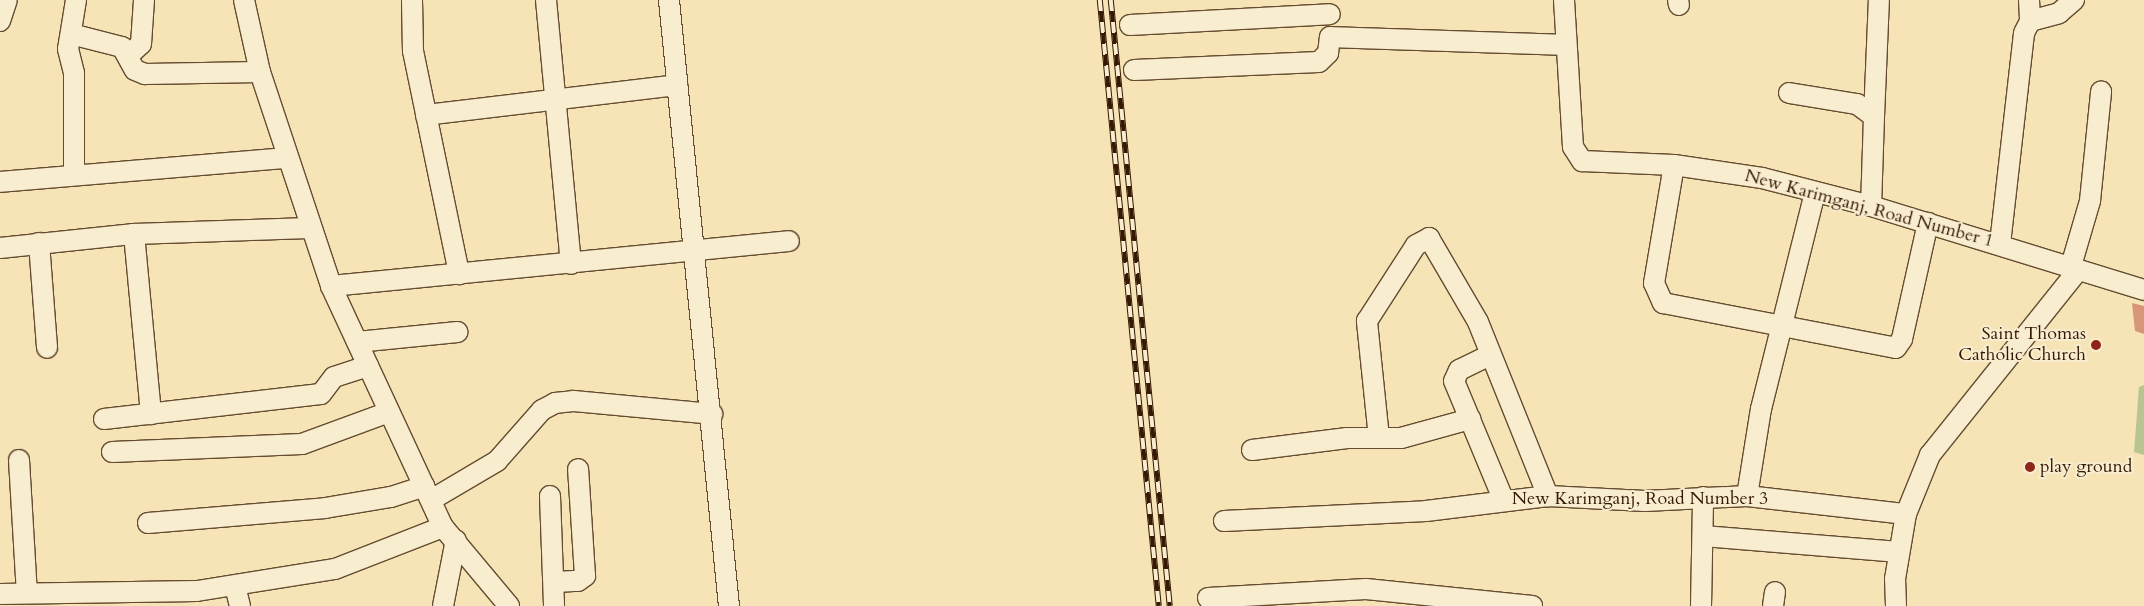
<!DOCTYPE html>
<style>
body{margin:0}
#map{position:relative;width:2144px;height:606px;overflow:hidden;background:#f6e4b6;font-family:Cardo,serif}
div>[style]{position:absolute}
.green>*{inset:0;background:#b8c591}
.building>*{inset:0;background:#d89679}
.roads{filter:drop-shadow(1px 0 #654c30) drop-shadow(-1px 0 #654c30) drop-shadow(0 1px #654c30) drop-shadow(0 -1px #654c30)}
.minor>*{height:20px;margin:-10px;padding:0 10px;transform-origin:10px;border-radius:10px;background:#f9edd0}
.rail>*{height:5.5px;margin-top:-2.75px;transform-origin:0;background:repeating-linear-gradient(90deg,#f9edd0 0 11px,#351903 0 22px);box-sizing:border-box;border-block:1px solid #351903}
.dots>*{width:14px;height:14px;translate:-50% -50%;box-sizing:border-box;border:2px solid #f9edd0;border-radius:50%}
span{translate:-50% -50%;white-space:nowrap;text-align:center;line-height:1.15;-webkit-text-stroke:4px #f9edd0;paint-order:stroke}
.street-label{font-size:18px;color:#351903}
.poi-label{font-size:18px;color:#351903}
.right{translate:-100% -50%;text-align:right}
.left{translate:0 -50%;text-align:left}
</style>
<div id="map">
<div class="green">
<div style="clip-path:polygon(2144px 385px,2144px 455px,2134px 452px,2139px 387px)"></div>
</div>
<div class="building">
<div style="clip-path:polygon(2132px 303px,2144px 306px,2144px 334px,2135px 331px)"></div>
</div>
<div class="roads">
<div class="minor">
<div style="left:244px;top:0;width:74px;rotate:77.5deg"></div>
<div style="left:260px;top:72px;width:225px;rotate:71.6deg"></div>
<div style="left:331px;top:286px;width:266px;rotate:65.1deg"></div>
<div style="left:443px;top:527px;width:103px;rotate:50.1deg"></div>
<div style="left:412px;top:0;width:51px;rotate:88.9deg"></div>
<div style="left:413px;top:51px;width:228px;rotate:78.3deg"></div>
<div style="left:546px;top:0;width:265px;rotate:84.6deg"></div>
<div style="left:669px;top:0;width:609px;rotate:84.35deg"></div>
<div style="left:1564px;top:0;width:147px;rotate:86.5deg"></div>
<div style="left:1573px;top:147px;width:17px;rotate:57deg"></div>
<div style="left:1582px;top:161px;width:92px;rotate:2.5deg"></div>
<div style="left:1674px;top:165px;width:89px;rotate:8.4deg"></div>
<div style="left:1762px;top:178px;width:113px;rotate:14.4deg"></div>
<div style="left:1871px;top:206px;width:286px;rotate:17.1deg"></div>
<div style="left:1678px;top:0;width:5px;rotate:79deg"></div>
<div style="left:2029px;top:0;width:21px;rotate:87deg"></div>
<div style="left:0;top:21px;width:22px;rotate:-72deg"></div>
<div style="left:1130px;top:25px;width:200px;rotate:-3.1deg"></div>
<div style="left:71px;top:34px;width:53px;rotate:14.3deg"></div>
<div style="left:122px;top:47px;width:26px;rotate:61deg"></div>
<div style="left:135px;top:70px;width:11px;rotate:22deg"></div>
<div style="left:145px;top:74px;width:115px;rotate:-1deg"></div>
<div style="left:129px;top:55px;width:16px;rotate:-43deg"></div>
<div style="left:141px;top:44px;width:44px;rotate:-86.1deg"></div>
<div style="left:1134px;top:70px;width:185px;rotate:-2.5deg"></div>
<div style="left:1319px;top:62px;width:13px;rotate:-45deg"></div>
<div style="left:1328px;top:53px;width:16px;rotate:-83deg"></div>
<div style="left:1330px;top:37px;width:236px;rotate:1.9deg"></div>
<div style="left:1789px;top:93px;width:69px;rotate:9.2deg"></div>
<div style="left:1857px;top:104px;width:21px;rotate:37deg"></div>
<div style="left:1874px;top:117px;width:89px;rotate:91.9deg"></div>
<div style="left:426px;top:115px;width:253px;rotate:-6.8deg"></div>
<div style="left:1874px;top:117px;width:117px;rotate:-87.6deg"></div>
<div style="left:1674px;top:165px;width:120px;rotate:99.6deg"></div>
<div style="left:1654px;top:283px;width:22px;rotate:66deg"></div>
<div style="left:1663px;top:303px;width:237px;rotate:10.9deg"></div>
<div style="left:1896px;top:348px;width:11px;rotate:-56deg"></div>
<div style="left:1902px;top:339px;width:119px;rotate:-77.4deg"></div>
<div style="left:74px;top:175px;width:102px;rotate:-90deg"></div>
<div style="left:74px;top:73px;width:25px;rotate:-104deg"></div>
<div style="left:68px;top:49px;width:50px;rotate:-80.7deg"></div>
<div style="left:0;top:182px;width:287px;rotate:-4.8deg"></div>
<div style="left:134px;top:234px;width:181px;rotate:84.6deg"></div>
<div style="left:39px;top:243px;width:105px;rotate:85.6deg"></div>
<div style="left:2000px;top:244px;width:212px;rotate:-83.5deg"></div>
<div style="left:2024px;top:33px;width:13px;rotate:-63deg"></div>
<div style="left:2030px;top:21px;width:30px;rotate:-15deg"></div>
<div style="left:2059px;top:13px;width:20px;rotate:-41deg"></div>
<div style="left:0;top:248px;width:135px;rotate:-6deg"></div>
<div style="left:134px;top:234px;width:175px;rotate:-2deg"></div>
<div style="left:2071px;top:266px;width:68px;rotate:-73.7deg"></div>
<div style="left:2090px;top:201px;width:110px;rotate:-84.2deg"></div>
<div style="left:331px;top:286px;width:460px;rotate:-5.6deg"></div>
<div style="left:357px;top:342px;width:101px;rotate:-5.7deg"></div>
<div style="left:1488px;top:356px;width:32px;rotate:154deg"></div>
<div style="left:1459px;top:370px;width:12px;rotate:114deg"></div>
<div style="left:1454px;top:381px;width:128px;rotate:67.4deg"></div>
<div style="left:104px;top:419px;width:218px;rotate:-6.6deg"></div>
<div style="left:321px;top:394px;width:21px;rotate:-53deg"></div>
<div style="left:334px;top:377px;width:36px;rotate:-18deg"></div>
<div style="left:1379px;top:438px;width:118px;rotate:-95.9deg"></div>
<div style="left:1367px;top:321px;width:90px;rotate:-57.2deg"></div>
<div style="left:1416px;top:245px;width:15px;rotate:-28deg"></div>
<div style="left:1429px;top:238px;width:97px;rotate:59.7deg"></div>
<div style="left:1478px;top:322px;width:188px;rotate:68.1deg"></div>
<div style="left:1252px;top:450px;width:96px;rotate:-7.2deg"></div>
<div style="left:1347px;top:438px;width:54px"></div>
<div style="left:1401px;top:438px;width:72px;rotate:-15.4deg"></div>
<div style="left:112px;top:452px;width:190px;rotate:-2.4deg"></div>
<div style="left:302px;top:444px;width:93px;rotate:-20.2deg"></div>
<div style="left:19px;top:460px;width:133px;rotate:86.6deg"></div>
<div style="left:550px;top:496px;width:110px;rotate:87.9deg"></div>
<div style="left:1747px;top:496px;width:88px;rotate:-80.9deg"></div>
<div style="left:1761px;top:409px;width:223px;rotate:-76deg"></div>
<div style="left:431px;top:500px;width:77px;rotate:-30.6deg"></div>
<div style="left:497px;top:461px;width:68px;rotate:-48.6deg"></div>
<div style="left:542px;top:410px;width:15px;rotate:-28deg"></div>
<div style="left:555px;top:403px;width:18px;rotate:-6deg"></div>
<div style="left:573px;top:401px;width:140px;rotate:5.3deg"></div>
<div style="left:1224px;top:521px;width:202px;rotate:-2.8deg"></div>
<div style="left:1426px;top:511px;width:123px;rotate:-7deg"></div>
<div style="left:1548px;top:496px;width:97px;rotate:3deg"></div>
<div style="left:1645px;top:501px;width:102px;rotate:-2.8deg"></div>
<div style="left:1747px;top:496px;width:160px;rotate:6.5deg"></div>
<div style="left:148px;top:523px;width:178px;rotate:-4.8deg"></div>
<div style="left:325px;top:508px;width:67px;rotate:-9.5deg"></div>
<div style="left:391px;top:497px;width:35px;rotate:-18deg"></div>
<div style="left:1704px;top:536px;width:195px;rotate:4.7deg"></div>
<div style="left:556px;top:582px;width:22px;rotate:-3deg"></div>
<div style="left:578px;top:581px;width:9px;rotate:-36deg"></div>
<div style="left:585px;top:576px;width:107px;rotate:-93.7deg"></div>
<div style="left:235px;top:586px;width:21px;rotate:76deg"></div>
<div style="left:0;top:594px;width:197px;rotate:-0.9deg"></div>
<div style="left:197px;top:591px;width:140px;rotate:-9.1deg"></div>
<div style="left:335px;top:569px;width:116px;rotate:-21.3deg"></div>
<div style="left:1208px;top:598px;width:158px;rotate:-3.3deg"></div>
<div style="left:1366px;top:589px;width:167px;rotate:5.8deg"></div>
<div style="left:443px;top:606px;width:67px;rotate:-78.9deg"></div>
<div style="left:1701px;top:606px;width:109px;rotate:-88.9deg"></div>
<div style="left:1773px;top:606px;width:14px;rotate:-82deg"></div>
<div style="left:1896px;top:606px;width:27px;rotate:-92deg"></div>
<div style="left:1895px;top:579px;width:66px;rotate:-80.4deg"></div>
<div style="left:1906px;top:514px;width:64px;rotate:-67.9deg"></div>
<div style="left:1930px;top:455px;width:237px;rotate:-51.3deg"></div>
</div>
</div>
<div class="rail">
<div style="left:1100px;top:0;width:609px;rotate:84.44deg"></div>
<div style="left:1111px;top:0;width:609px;rotate:84.44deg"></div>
</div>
<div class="dots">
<div style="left:2096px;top:345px;background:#8f2418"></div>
<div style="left:2030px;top:467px;background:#8f2418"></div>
</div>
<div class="street-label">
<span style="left:1869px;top:209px;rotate:15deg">New Karimganj, Road Number 1</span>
<span style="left:1640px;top:499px">New Karimganj, Road Number 3</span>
</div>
<div class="poi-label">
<span class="right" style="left:2086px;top:345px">Saint Thomas<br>Catholic Church</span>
<span class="left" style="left:2040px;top:467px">play ground</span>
</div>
</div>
